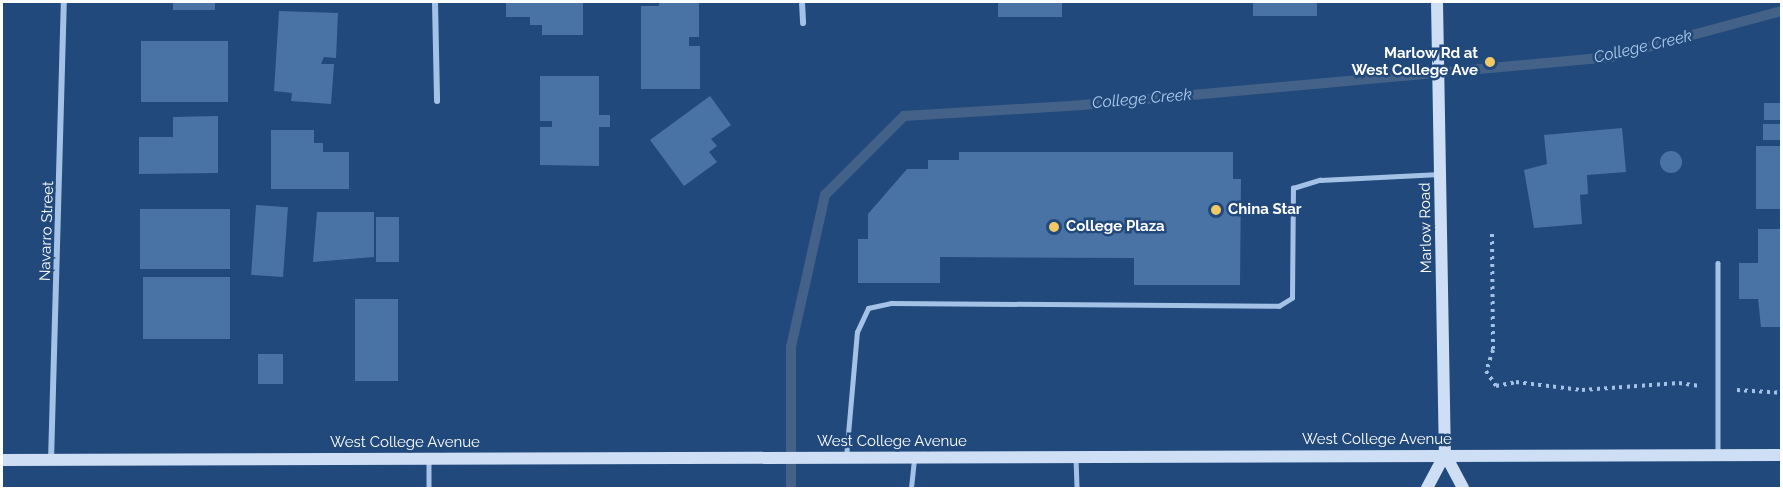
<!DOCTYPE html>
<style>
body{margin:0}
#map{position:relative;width:1783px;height:490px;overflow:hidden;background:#21497c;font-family:Raleway,sans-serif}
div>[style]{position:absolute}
.stream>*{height:10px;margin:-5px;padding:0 5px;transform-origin:5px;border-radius:5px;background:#446287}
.building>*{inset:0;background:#4a73a5;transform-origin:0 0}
.round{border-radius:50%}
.path>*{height:4px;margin-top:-2px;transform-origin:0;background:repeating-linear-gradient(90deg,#a4c2e6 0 3px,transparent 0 7.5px)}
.service>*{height:4.5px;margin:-2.25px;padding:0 2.25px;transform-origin:2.25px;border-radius:2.25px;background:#a4c2e6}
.minor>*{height:6px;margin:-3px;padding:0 3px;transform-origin:3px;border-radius:3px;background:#a4c2e6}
.secondary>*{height:12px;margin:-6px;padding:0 6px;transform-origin:6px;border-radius:6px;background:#cedff5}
.dots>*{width:16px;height:16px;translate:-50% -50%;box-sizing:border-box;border:3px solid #21497c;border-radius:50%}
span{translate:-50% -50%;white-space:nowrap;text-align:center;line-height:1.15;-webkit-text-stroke:5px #21497c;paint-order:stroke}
.poi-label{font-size:15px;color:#fff;font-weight:700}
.right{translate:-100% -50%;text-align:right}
.left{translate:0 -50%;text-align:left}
.street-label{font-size:15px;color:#fff}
.water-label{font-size:16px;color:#afccee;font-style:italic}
.frame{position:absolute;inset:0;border:3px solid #fff;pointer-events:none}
</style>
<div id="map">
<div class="stream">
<div style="left:791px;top:488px;width:141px;rotate:-90deg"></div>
<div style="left:791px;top:347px;width:156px;rotate:-77.4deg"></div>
<div style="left:825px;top:195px;width:112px;rotate:-45deg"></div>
<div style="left:904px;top:116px;width:178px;rotate:-3.5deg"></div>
<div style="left:1082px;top:105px;width:531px;rotate:-5.18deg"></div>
<div style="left:1611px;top:57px;width:177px;rotate:-15.1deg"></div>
</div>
<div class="building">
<div style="left:173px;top:2px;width:42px;height:8px"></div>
<div style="clip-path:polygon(506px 2px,583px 2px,583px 35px,542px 35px,542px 25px,530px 25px,530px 17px,506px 17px)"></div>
<div style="clip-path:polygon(659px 2px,699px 2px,699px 37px,689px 37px,689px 46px,700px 46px,700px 89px,641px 89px,641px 6px,659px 6px)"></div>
<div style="left:998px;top:2px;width:64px;height:15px"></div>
<div style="left:1253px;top:2px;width:64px;height:14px"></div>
<div style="clip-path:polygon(279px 11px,338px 13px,336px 58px,324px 57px,321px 64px,334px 64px,331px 104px,291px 101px,292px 93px,274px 91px)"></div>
<div style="left:141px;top:41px;width:87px;height:61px"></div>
<div style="clip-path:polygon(540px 76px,599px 76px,599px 115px,610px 115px,610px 127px,599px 127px,599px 166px,540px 165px,540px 127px,552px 127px,552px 121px,540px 121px)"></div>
<div style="clip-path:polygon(710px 96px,731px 125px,711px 139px,717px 146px,709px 152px,717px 162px,684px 186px,650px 140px)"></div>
<div style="left:1764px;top:103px;width:18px;height:17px"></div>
<div style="clip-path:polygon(218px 116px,218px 173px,139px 174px,139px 137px,173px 137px,173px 117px)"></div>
<div style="left:1763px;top:124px;width:19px;height:16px"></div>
<div style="clip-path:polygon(1622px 128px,1626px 172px,1587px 175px,1588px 194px,1580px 195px,1582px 224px,1534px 228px,1524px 170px,1547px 164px,1544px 135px)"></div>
<div style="clip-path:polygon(271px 130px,314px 130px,314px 143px,323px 143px,323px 152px,349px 152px,349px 189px,271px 189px)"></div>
<div style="left:1756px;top:146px;width:26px;height:63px"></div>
<div class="round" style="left:1660px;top:151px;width:22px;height:22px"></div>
<div style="clip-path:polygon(959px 152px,1233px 152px,1233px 179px,1241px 179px,1240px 285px,1134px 285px,1134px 258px,940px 257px,940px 283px,858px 283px,858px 239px,868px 239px,868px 214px,907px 169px,928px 169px,928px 160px,959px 160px)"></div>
<div style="left:256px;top:205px;width:32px;height:70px;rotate:4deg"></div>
<div style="left:230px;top:209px;width:60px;height:90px;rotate:90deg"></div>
<div style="clip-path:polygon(317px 212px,374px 212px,374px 257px,313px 262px)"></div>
<div style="left:376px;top:217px;width:23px;height:45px"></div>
<div style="clip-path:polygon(1758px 229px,1782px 229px,1782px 327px,1761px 327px,1758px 299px,1739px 299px,1739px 263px,1758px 263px)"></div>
<div style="left:143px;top:277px;width:87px;height:62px"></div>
<div style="left:355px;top:299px;width:43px;height:82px"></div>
<div style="left:283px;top:354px;width:30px;height:25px;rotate:90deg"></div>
</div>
<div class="path">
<div style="left:1492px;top:234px;width:116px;rotate:89.5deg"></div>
<div style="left:1493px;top:350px;width:22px;rotate:108deg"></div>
<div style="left:1486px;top:371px;width:18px;rotate:56deg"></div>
<div style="left:1496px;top:386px;width:20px;rotate:-11deg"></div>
<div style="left:1516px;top:382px;width:66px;rotate:6.9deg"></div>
<div style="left:1582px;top:390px;width:97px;rotate:-4.1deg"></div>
<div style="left:1679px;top:383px;width:21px;rotate:8deg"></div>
<div style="left:1737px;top:390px;width:45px;rotate:3.8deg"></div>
</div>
<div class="service">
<div style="left:1718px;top:263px;width:191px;rotate:90deg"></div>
<div style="left:846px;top:457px;width:125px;rotate:-85deg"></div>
<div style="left:857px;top:332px;width:26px;rotate:-65deg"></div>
<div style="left:868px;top:308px;width:24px;rotate:-12deg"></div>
<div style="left:891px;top:303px;width:388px;rotate:0.4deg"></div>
<div style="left:1279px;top:306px;width:15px;rotate:-32deg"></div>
<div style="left:1292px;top:298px;width:110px;rotate:-89.5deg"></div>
<div style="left:1293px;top:188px;width:28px;rotate:-17deg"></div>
<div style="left:1320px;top:180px;width:120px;rotate:-2.9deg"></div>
<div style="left:1076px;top:458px;width:30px;rotate:88deg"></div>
<div style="left:429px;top:461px;width:27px;rotate:90deg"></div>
<div style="left:911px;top:488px;width:29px;rotate:-84deg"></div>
</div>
<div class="minor">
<div style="left:435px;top:2px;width:99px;rotate:88.8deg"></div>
<div style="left:802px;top:2px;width:21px;rotate:87deg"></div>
<div style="left:51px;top:461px;width:459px;rotate:-88.4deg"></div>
</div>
<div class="secondary">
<div style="left:1437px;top:2px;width:452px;rotate:89deg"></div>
<div style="left:1445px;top:454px;width:38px;rotate:62deg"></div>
<div style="left:2px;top:460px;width:1780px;rotate:-0.16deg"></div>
<div style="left:1427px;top:488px;width:38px;rotate:-62deg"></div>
</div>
<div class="dots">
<div style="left:1490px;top:62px;background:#f2c965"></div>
<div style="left:1216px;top:210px;background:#f2c965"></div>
<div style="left:1054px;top:227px;background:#f2c965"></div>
</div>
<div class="poi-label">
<span class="right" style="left:1478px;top:62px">Marlow Rd at<br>West College Ave</span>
<span class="left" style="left:1228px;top:210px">China Star</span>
<span class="left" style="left:1066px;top:227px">College Plaza</span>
</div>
<div class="street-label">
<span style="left:1426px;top:228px;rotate:-91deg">Marlow Road</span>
<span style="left:47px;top:231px;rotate:-88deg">Navarro Street</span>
<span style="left:1377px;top:440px">West College Avenue</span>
<span style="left:892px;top:442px">West College Avenue</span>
<span style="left:405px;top:443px">West College Avenue</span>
</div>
<div class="water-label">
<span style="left:1643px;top:47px;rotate:-13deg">College Creek</span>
<span style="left:1142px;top:99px;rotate:-5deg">College Creek</span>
</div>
<div class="frame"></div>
</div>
